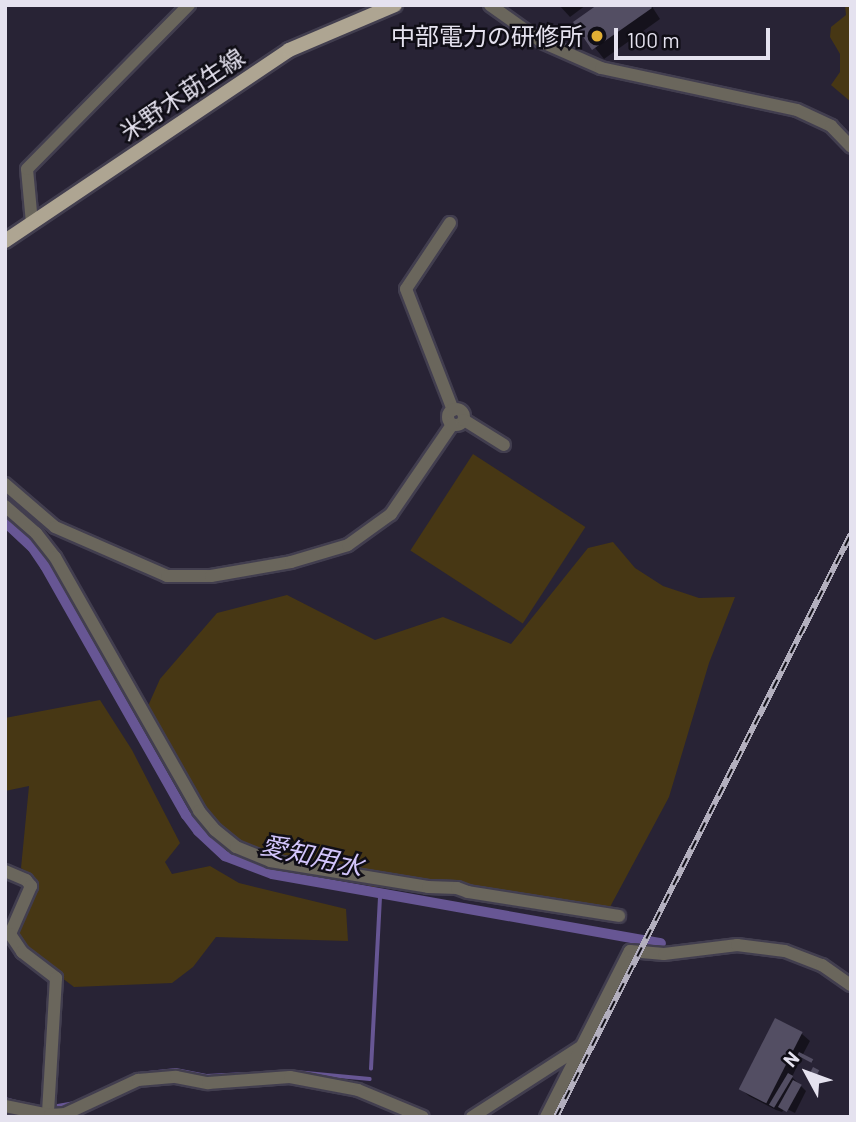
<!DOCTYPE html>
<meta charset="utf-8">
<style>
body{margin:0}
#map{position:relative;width:856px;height:1122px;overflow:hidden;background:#282335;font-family:Barlow,"Noto Sans JP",sans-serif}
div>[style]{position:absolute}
.green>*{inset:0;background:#473714;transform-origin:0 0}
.shadow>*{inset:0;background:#0007}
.stream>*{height:3.5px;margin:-1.75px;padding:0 1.75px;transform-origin:1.75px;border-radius:1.75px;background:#675694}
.canal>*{height:10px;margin:-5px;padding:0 5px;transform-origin:5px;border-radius:5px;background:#675694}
.building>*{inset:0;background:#534e63;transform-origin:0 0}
.roads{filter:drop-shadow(2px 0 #423e4f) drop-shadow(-2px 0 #423e4f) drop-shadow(0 2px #423e4f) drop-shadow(0 -2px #423e4f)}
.minor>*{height:12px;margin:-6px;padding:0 6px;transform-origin:6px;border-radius:6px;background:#6a665c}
.minor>.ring{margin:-6px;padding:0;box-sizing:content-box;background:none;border:12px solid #6a665c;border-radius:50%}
.major>*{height:14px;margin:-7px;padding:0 7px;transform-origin:7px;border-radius:7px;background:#aea592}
.rail>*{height:6px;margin-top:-3px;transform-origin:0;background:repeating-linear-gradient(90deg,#100e16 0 10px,#b3afbe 0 20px);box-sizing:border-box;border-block:2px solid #b3afbe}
.dots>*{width:19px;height:19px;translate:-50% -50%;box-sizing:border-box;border:4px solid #100e16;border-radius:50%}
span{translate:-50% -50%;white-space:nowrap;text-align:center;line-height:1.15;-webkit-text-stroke:5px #100e16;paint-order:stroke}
.poi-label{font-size:24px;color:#e5e2ef}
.right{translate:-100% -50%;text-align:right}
.street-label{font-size:24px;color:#e5e2ef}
.water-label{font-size:26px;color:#d3c5fc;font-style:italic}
.frame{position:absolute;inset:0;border:7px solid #e5e2ef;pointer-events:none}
.north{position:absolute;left:772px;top:1038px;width:70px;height:70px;-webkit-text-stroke:5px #100e16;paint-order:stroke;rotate:311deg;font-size:19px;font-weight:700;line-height:28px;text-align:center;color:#e5e2ef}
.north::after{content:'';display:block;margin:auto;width:24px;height:32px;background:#e5e2ef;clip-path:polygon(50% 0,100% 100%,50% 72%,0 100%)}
.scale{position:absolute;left:614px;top:28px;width:156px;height:32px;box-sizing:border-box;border:4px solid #e5e2ef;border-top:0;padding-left:9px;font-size:21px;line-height:24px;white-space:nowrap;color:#e5e2ef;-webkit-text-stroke:5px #100e16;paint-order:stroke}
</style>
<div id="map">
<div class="green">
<div style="clip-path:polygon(845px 5px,851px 5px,851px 102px,831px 85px,840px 72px,840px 54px,830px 37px,831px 27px,846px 15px)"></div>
<div style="left:473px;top:454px;width:134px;height:115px;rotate:33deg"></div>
<div style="clip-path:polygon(613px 542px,635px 568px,663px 586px,699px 598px,735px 597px,709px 663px,669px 797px,610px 907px,432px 889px,373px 887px,233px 844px,199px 808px,148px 706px,160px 679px,217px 613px,287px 595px,375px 640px,443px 617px,511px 644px,588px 548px)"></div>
<div style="clip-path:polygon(100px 700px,132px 750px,180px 843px,165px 862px,172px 874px,210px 866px,239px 883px,346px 909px,348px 941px,216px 937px,193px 967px,172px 983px,74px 987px,25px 950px,12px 933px,36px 885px,35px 878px,21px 868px,29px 786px,5px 791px,5px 718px)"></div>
</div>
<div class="shadow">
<div style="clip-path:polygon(559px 5px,586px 5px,570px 17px)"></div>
<div style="clip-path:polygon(600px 5px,651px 5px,660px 19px,604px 59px,575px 23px)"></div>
<div style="clip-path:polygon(775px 1021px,802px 1034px,810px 1041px,802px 1056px,814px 1062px,801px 1058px,792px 1077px,806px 1091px,795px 1113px,785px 1108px,782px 1112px,776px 1110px,749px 1096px,741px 1089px)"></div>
</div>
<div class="stream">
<div style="left:371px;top:1069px;width:174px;rotate:-87deg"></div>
<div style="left:285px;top:1071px;width:85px;rotate:5.4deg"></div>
<div style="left:139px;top:1074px;width:37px;rotate:-6deg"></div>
<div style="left:176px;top:1070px;width:32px;rotate:11deg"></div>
<div style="left:207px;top:1076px;width:39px;rotate:-3deg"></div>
<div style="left:5px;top:1099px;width:20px;rotate:15deg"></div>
<div style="left:52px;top:1107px;width:23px;rotate:-10deg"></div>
</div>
<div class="canal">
<div style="left:5px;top:522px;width:37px;rotate:43deg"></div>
<div style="left:32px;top:547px;width:23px;rotate:56deg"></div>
<div style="left:45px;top:566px;width:286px;rotate:60.5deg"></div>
<div style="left:186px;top:815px;width:20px;rotate:53deg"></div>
<div style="left:198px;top:831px;width:37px;rotate:43deg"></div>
<div style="left:225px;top:856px;width:50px;rotate:21deg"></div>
<div style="left:272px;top:874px;width:395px;rotate:10.1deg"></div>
</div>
<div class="building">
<div style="clip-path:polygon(597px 5px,650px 5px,652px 8px,592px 50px,573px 22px)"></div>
<div style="left:775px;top:1018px;width:31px;height:80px;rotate:27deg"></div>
<div style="left:799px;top:1052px;width:16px;height:4px;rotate:27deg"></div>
<div style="left:813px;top:1067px;width:7px;height:12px;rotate:27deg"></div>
<div style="left:788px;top:1073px;width:6px;height:37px;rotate:31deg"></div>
<div style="left:793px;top:1080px;width:10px;height:31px;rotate:29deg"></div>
</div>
<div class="roads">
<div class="minor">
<div style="left:490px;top:5px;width:64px;rotate:35.4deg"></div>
<div style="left:542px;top:42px;width:64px;rotate:23.8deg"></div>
<div style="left:601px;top:68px;width:200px;rotate:12.1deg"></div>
<div style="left:797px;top:110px;width:38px;rotate:25deg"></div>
<div style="left:831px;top:126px;width:29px;rotate:46deg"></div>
<div style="left:32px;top:223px;width:54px;rotate:-95.3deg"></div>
<div style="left:27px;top:169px;width:231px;rotate:-45.4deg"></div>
<div style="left:450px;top:223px;width:79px;rotate:123.7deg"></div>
<div style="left:406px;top:289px;width:130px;rotate:68.8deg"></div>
<div class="ring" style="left:448px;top:409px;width:4px;height:4px"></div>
<div style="left:464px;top:420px;width:47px;rotate:32deg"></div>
<div style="left:5px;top:484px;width:66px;rotate:40.7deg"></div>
<div style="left:55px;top:527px;width:122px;rotate:23.6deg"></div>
<div style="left:167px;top:576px;width:44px"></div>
<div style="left:211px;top:576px;width:81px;rotate:-9.9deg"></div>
<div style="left:291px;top:562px;width:59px;rotate:-16.6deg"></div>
<div style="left:348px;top:545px;width:53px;rotate:-35.8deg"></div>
<div style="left:391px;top:514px;width:108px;rotate:-55.6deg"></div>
<div style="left:5px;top:506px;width:41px;rotate:41.1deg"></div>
<div style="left:36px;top:533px;width:31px;rotate:52deg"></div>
<div style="left:55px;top:557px;width:292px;rotate:60.4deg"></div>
<div style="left:199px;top:811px;width:25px;rotate:50deg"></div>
<div style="left:215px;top:830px;width:27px;rotate:39deg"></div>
<div style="left:236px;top:847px;width:37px;rotate:22deg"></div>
<div style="left:270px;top:861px;width:160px;rotate:9.3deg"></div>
<div style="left:428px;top:887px;width:29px;rotate:2deg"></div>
<div style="left:457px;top:888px;width:12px;rotate:20deg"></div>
<div style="left:468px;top:892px;width:153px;rotate:9deg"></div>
<div style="left:5px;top:871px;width:23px;rotate:23deg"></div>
<div style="left:26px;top:880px;width:8px;rotate:50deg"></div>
<div style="left:31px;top:886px;width:52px;rotate:113.6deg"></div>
<div style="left:10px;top:934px;width:22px;rotate:56deg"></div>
<div style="left:22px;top:952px;width:43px;rotate:37.4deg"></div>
<div style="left:56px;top:978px;width:136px;rotate:93.4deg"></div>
<div style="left:5px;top:1106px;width:46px;rotate:11.3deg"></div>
<div style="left:50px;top:1115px;width:15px;rotate:-4deg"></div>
<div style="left:65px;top:1114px;width:81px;rotate:-25deg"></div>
<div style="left:138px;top:1080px;width:38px;rotate:-5deg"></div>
<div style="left:176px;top:1077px;width:33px;rotate:11deg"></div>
<div style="left:208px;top:1083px;width:82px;rotate:-4.2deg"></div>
<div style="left:290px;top:1077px;width:69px;rotate:10.8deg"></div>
<div style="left:358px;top:1090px;width:70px;rotate:22.6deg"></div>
<div style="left:472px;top:1117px;width:131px;rotate:-32.8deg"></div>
<div style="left:546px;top:1117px;width:186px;rotate:-63.2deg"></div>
<div style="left:630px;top:951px;width:34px;rotate:5deg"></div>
<div style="left:664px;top:954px;width:74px;rotate:-7deg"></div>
<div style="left:737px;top:945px;width:48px;rotate:7.1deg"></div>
<div style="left:785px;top:951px;width:40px;rotate:21deg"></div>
<div style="left:822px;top:965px;width:35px;rotate:35deg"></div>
</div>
<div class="major">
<div style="left:5px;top:241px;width:342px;rotate:-33.9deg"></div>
<div style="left:289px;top:50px;width:115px;rotate:-23deg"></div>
</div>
</div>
<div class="rail">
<div style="left:556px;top:1117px;width:653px;rotate:-63.16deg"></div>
</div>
<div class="dots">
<div style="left:597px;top:36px;background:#e1af34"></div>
</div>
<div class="poi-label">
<span class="right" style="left:583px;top:36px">中部電力の研修所</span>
</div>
<div class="street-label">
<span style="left:182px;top:94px;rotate:-34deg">米野木莇生線</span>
</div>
<div class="water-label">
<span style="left:312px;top:855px;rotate:13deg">愛知用水</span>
</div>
<div class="frame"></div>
<div class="north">N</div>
<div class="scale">100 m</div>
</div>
